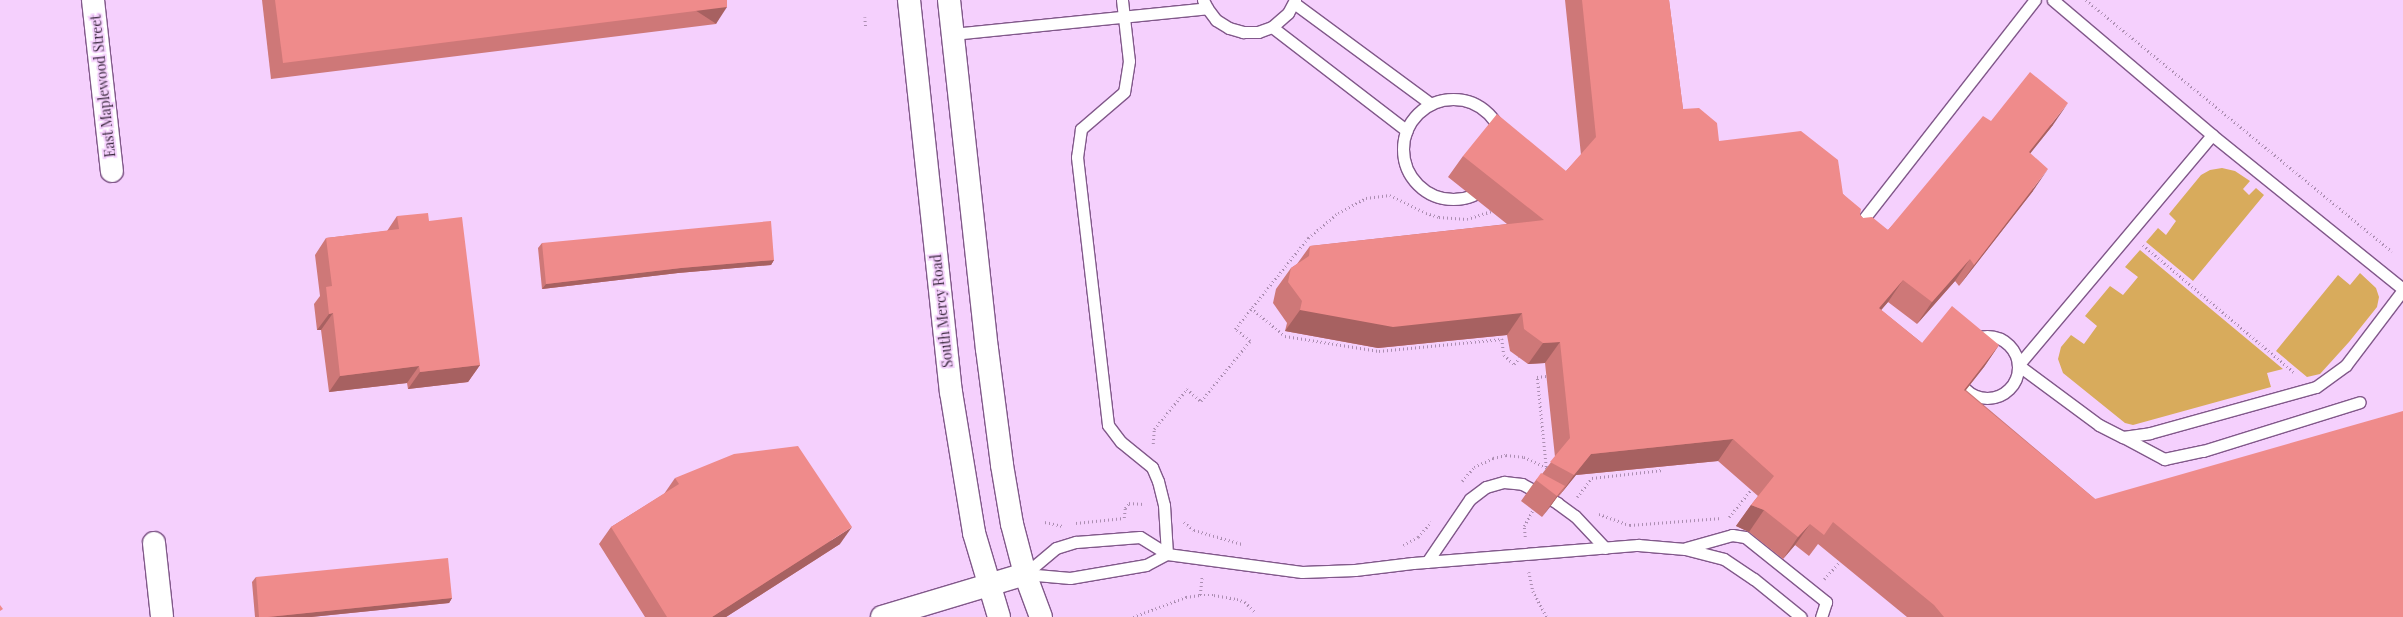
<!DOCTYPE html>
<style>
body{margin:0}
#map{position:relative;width:2403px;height:617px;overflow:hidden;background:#f5d0fd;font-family:"Playfair Display",serif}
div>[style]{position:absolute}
.green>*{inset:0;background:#d8ab5c}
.path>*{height:2.5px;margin-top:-1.25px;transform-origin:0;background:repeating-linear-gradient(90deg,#ac8eb2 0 1px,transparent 0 4px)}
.roads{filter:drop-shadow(1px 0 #81588a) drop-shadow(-1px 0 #81588a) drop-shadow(0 1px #81588a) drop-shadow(0 -1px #81588a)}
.lane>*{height:11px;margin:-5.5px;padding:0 5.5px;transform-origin:5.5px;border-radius:5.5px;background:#fff}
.lane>.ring{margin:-5.5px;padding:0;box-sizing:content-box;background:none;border:11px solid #fff;border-radius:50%}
.street>*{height:22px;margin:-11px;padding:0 11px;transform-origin:11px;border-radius:11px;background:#fff}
.secondary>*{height:22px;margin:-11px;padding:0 11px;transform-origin:11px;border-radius:11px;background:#fff}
.wall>*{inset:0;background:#ce7878}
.shaded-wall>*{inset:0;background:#a76161;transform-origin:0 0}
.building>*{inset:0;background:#ef8b8b}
span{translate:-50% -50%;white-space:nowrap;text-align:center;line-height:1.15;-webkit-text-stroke:3.5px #f5d0fd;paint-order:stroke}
.street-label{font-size:14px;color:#38273c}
</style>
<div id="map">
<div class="green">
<div style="clip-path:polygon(2222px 168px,2235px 171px,2250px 181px,2243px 189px,2249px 195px,2256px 188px,2264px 195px,2193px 281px,2146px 242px,2158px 228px,2166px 235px,2176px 221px,2169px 214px,2201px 175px,2210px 170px)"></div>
<div style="clip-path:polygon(2140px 250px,2283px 369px,2267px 373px,2271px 387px,2133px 425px,2125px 423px,2063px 373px,2058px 359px,2061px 347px,2071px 335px,2084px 344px,2097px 326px,2085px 316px,2110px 286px,2123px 295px,2138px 277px,2125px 267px)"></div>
<div style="clip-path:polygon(2360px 273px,2376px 288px,2379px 297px,2377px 307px,2349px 342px,2320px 374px,2307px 377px,2276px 351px,2338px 275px,2350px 285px)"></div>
</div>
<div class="path">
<div style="left:2086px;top:0;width:396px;rotate:39.4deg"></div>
<div style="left:865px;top:17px;width:11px;rotate:85deg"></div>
<div style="left:2143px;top:245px;width:199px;rotate:40.1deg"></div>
<div style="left:1251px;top:308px;width:44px;rotate:39.5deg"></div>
<div style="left:1285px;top:336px;width:95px;rotate:9.1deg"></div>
<div style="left:1379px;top:351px;width:124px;rotate:-5.6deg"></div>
<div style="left:1502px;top:339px;width:16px;rotate:83deg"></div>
<div style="left:1504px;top:355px;width:13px;rotate:42deg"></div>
<div style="left:1514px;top:364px;width:8px;rotate:-50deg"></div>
<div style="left:1153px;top:444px;width:15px;rotate:-86deg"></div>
<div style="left:1154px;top:429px;width:52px;rotate:-50.5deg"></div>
<div style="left:1187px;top:389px;width:18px;rotate:41deg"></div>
<div style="left:1201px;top:401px;width:77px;rotate:-50.8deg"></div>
<div style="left:1250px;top:341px;width:19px;rotate:-141deg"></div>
<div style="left:1235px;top:329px;width:117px;rotate:-51.3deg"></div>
<div style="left:1308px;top:238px;width:39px;rotate:-40deg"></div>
<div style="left:1338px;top:213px;width:32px;rotate:-28deg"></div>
<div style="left:1366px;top:198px;width:24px;rotate:-7deg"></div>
<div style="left:1390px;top:195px;width:40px;rotate:26.6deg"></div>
<div style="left:1426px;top:213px;width:14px;rotate:17deg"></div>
<div style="left:1439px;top:217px;width:28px;rotate:4deg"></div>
<div style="left:1467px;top:219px;width:25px;rotate:-18deg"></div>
<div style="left:1546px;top:467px;width:90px;rotate:-95.7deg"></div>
<div style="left:1537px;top:377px;width:9px;rotate:-6deg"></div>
<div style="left:1462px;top:481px;width:18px;rotate:-49deg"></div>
<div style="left:1474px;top:467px;width:21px;rotate:-25deg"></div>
<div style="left:1493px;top:458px;width:13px;rotate:-13deg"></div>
<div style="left:1506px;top:455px;width:18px;rotate:6deg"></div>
<div style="left:1524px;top:457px;width:26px;rotate:25deg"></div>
<div style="left:1577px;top:497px;width:24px;rotate:-52deg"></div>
<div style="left:1592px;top:478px;width:71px;rotate:-6.4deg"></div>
<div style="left:1599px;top:514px;width:33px;rotate:20deg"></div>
<div style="left:1630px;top:525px;width:92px;rotate:-4.4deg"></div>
<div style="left:1729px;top:517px;width:35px;rotate:-51deg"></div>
<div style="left:1045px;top:522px;width:18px;rotate:13deg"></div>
<div style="left:1184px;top:522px;width:13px;rotate:39deg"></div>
<div style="left:1194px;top:530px;width:50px;rotate:16.3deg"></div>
<div style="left:1076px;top:523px;width:48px;rotate:-5.9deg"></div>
<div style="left:1124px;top:518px;width:10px;rotate:-84deg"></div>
<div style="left:1125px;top:508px;width:6px;rotate:-51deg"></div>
<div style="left:1129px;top:503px;width:15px;rotate:4deg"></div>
<div style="left:1525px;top:537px;width:11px;rotate:-95deg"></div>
<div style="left:1524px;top:526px;width:18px;rotate:-61deg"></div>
<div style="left:1403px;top:545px;width:17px;rotate:-28deg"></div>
<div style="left:1418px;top:537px;width:20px;rotate:-49deg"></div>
<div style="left:1529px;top:572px;width:19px;rotate:78deg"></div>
<div style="left:1533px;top:591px;width:30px;rotate:62deg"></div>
<div style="left:1824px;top:579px;width:23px;rotate:-47deg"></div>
<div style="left:1200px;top:595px;width:14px"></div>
<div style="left:1214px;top:595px;width:23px;rotate:10deg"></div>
<div style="left:1237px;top:599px;width:9px;rotate:21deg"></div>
<div style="left:1245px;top:602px;width:14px;rotate:45deg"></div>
<div style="left:1133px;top:617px;width:57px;rotate:-20.7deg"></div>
<div style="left:1186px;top:597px;width:14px;rotate:-8deg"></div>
<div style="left:1200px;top:595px;width:18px;rotate:-84deg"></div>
</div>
<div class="roads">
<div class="lane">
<div style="left:1122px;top:0;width:61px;rotate:83.5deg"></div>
<div style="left:1129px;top:61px;width:31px;rotate:99deg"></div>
<div style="left:1124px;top:92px;width:57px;rotate:139.3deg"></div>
<div style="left:1081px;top:129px;width:28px;rotate:98deg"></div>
<div style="left:1077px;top:157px;width:270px;rotate:83.4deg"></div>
<div style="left:1108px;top:425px;width:21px;rotate:53deg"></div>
<div style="left:1121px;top:442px;width:40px;rotate:39deg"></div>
<div style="left:1152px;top:467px;width:15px;rotate:67deg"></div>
<div style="left:1158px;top:481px;width:25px;rotate:76deg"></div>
<div style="left:1164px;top:505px;width:49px;rotate:86.5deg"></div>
<div style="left:1203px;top:0;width:9px;rotate:63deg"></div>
<div style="left:1207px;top:8px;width:15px;rotate:53deg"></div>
<div style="left:1216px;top:20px;width:15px;rotate:32deg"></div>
<div style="left:1229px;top:28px;width:15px;rotate:16deg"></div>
<div style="left:1243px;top:32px;width:15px"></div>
<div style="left:1258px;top:32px;width:15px;rotate:-20deg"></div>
<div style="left:1272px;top:27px;width:21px;rotate:-41deg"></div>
<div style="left:1288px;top:13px;width:15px;rotate:-62deg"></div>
<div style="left:2053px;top:0;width:209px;rotate:40.3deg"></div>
<div style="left:2212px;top:135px;width:245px;rotate:38.9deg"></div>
<div style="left:1294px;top:3px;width:170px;rotate:36.4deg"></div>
<div style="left:1272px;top:27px;width:170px;rotate:37.6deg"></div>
<div style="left:953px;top:34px;width:255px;rotate:-5.8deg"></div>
<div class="ring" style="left:1403px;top:99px;width:89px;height:89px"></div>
<div style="left:2212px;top:135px;width:301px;rotate:130.1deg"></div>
<div style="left:2018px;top:365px;width:101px;rotate:36.5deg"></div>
<div style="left:2099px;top:425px;width:27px;rotate:27deg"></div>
<div style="left:2123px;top:437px;width:27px;rotate:-8deg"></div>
<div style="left:2150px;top:433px;width:172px;rotate:-15.5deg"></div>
<div style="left:2316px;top:387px;width:37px;rotate:-36deg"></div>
<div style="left:2346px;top:365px;width:94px;rotate:-52.8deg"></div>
<div style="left:1855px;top:230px;width:292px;rotate:-52deg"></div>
<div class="ring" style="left:1956px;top:336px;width:51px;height:51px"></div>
<div style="left:2123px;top:437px;width:47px;rotate:28.2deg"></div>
<div style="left:2164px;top:459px;width:40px;rotate:-12deg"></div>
<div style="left:2203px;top:451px;width:164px;rotate:-17.3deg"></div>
<div style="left:1686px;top:548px;width:48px;rotate:-15.8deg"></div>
<div style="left:1732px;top:535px;width:13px;rotate:9deg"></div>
<div style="left:1745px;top:537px;width:104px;rotate:38.7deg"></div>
<div style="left:1826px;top:602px;width:16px;rotate:108deg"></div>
<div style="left:1427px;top:562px;width:76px;rotate:-55.7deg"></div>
<div style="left:1470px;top:499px;width:20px;rotate:-37deg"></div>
<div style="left:1486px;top:487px;width:19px;rotate:-16deg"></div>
<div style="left:1504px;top:482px;width:18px;rotate:6deg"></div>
<div style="left:1522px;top:484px;width:40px;rotate:28deg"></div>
<div style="left:1557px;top:503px;width:22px;rotate:36deg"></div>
<div style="left:1575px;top:516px;width:44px;rotate:46.8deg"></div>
<div style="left:1025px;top:574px;width:40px;rotate:-40deg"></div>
<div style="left:1056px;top:548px;width:21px;rotate:-17deg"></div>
<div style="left:1076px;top:542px;width:64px;rotate:-4.5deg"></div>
<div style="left:1140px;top:537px;width:32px;rotate:32deg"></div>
<div style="left:1167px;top:554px;width:136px;rotate:7.6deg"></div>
<div style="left:1302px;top:572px;width:53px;rotate:-2.2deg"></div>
<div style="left:1355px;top:570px;width:58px;rotate:-6.9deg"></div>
<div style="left:1413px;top:563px;width:226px;rotate:-4.6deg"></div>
<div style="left:1638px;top:545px;width:47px;rotate:4.9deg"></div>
<div style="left:1685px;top:549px;width:40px;rotate:14.4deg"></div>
<div style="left:1724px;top:559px;width:36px;rotate:34deg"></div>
<div style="left:1754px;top:579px;width:60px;rotate:39deg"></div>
<div style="left:1025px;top:574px;width:45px;rotate:5.1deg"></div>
<div style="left:1070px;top:578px;width:77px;rotate:-9.7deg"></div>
<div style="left:1146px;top:565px;width:24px;rotate:-28deg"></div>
</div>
<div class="street">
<div style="left:93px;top:0;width:172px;rotate:83.7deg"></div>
<div style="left:154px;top:543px;width:74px;rotate:83.8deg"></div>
</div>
<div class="secondary">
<div style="left:909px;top:0;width:394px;rotate:83.9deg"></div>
<div style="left:951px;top:392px;width:143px;rotate:80.7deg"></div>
<div style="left:974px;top:533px;width:88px;rotate:73.4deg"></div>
<div style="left:949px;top:0;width:351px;rotate:83.8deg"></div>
<div style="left:987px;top:349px;width:117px;rotate:82.6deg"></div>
<div style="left:1002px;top:465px;width:60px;rotate:80.4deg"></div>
<div style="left:1012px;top:524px;width:52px;rotate:75.4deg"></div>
<div style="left:1025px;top:574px;width:46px;rotate:69.6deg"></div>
<div style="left:882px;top:617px;width:149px;rotate:-16.7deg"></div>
</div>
</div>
<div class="wall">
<div style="clip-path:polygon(262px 0,727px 0,716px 24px,271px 79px)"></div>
<div style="clip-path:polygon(1565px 0,1669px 0,1683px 109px,1719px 141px,1843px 194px,1863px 218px,1888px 230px,1991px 121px,2053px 125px,2030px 153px,2033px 191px,1959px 286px,1955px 281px,1917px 324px,1888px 302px,1881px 310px,1922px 343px,1999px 345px,1984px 367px,1966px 390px,2095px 499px,2403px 617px,1907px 617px,1818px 544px,1809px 556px,1795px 545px,1783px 559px,1749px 532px,1736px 526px,1751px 505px,1758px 496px,1718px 461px,1576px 475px,1559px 496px,1558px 496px,1542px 517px,1521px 501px,1536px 480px,1542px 474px,1555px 457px,1545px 363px,1528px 364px,1510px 351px,1507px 335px,1378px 348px,1285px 331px,1287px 323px,1273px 303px,1276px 289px,1291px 268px,1297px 264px,1310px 246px,1507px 224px,1448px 177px,1463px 156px,1566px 171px,1581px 155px)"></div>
<div style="clip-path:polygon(397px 216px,429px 221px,480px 365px,468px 382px,408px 389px,407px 383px,329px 392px,321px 330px,317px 330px,314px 304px,320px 296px,315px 255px,326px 238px,387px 231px)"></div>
<div style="clip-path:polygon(542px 243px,774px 260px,771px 265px,678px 273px,542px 289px,538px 248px)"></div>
<div style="clip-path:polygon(675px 478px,840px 544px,726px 617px,645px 617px,599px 544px,611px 527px,664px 494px)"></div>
<div style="clip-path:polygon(256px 577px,452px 598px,449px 603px,311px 617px,255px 617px,252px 582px)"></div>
</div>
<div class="shaded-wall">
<div style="left:727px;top:7px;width:20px;height:448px;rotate:123deg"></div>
<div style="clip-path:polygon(2068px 103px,2053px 125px,2014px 174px,2029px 152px)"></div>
<div style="clip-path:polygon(2048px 169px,2033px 191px,1959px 286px,1974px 265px)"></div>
<div style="clip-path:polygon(1970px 259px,1955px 281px,1917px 324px,1932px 302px)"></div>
<div style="clip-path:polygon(774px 260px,771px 265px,678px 273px,542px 289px,546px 284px,681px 268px)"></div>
<div style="clip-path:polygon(1903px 280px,1888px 302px,1864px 330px,1879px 308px)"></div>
<div style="clip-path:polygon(1300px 310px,1522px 313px,1507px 335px,1378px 348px,1285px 331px)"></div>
<div style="clip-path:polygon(333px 313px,321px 330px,317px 330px,329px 314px)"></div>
<div style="clip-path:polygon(1560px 342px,1545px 363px,1528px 364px,1543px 343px)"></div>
<div style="clip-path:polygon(1999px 345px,1984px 367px,1949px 411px,1964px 390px)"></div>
<div style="clip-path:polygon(480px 365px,468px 382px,408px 389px,420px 372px)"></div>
<div style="clip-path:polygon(419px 366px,407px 383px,329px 392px,340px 376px)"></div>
<div style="clip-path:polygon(1733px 439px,1718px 461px,1576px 475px,1559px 496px,1574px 475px,1591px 454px)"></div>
<div style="clip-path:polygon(1565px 486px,1550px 507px,1542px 517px,1557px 496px)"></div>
<div style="clip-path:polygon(1751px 505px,1764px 510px,1749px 532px,1736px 526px)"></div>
<div style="clip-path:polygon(1810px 524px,1795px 545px,1783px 559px,1798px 537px)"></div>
<div style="clip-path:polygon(852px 527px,840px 544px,726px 617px,712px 617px)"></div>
<div style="clip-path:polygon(452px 598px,449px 603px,311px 617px,268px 617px)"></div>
</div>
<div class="building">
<div style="clip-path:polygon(275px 0,727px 0,727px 7px,283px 63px)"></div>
<div style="clip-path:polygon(1582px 0,1669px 0,1683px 109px,1699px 108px,1717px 123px,1719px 141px,1801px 131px,1838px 160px,1843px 194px,1861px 209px,1860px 215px,1863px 218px,1872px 217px,1888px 230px,1983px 116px,1991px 121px,2030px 72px,2068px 103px,2029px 152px,2048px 169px,1974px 265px,1970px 259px,1932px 302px,1903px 280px,1879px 308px,1922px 343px,1952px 306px,1999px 345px,1964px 390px,2095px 499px,2403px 411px,2403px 617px,1944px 617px,1934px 605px,1833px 522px,1824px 535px,1810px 524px,1798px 537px,1764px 510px,1751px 505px,1774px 476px,1733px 439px,1591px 454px,1574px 475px,1550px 462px,1570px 438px,1560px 342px,1543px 343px,1524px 329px,1522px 313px,1393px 327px,1300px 310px,1302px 301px,1288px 282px,1291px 268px,1309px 256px,1310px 246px,1544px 220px,1463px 156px,1497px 114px,1566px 171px,1596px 137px)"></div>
<div style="clip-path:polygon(428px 213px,429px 221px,462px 217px,480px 365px,420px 372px,419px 366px,340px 376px,333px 313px,329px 314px,326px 287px,332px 286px,326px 238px,399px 229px,397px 216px)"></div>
<div style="clip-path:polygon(771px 221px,774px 260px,681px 268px,546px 284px,542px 243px)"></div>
<div style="clip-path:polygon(798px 446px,852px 527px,712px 617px,667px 617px,611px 527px,679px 484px,675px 478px,734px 454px)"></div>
<div style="clip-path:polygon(1541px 473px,1565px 486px,1557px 496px,1536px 480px)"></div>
<div style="clip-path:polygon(448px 558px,452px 598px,268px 617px,259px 617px,256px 577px)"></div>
<div style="clip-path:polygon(0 605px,3px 609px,0 611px)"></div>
</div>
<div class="street-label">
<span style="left:103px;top:86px;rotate:-96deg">East Maplewood Street</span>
<span style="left:942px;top:311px;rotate:-96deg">South Mercy Road</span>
</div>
</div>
